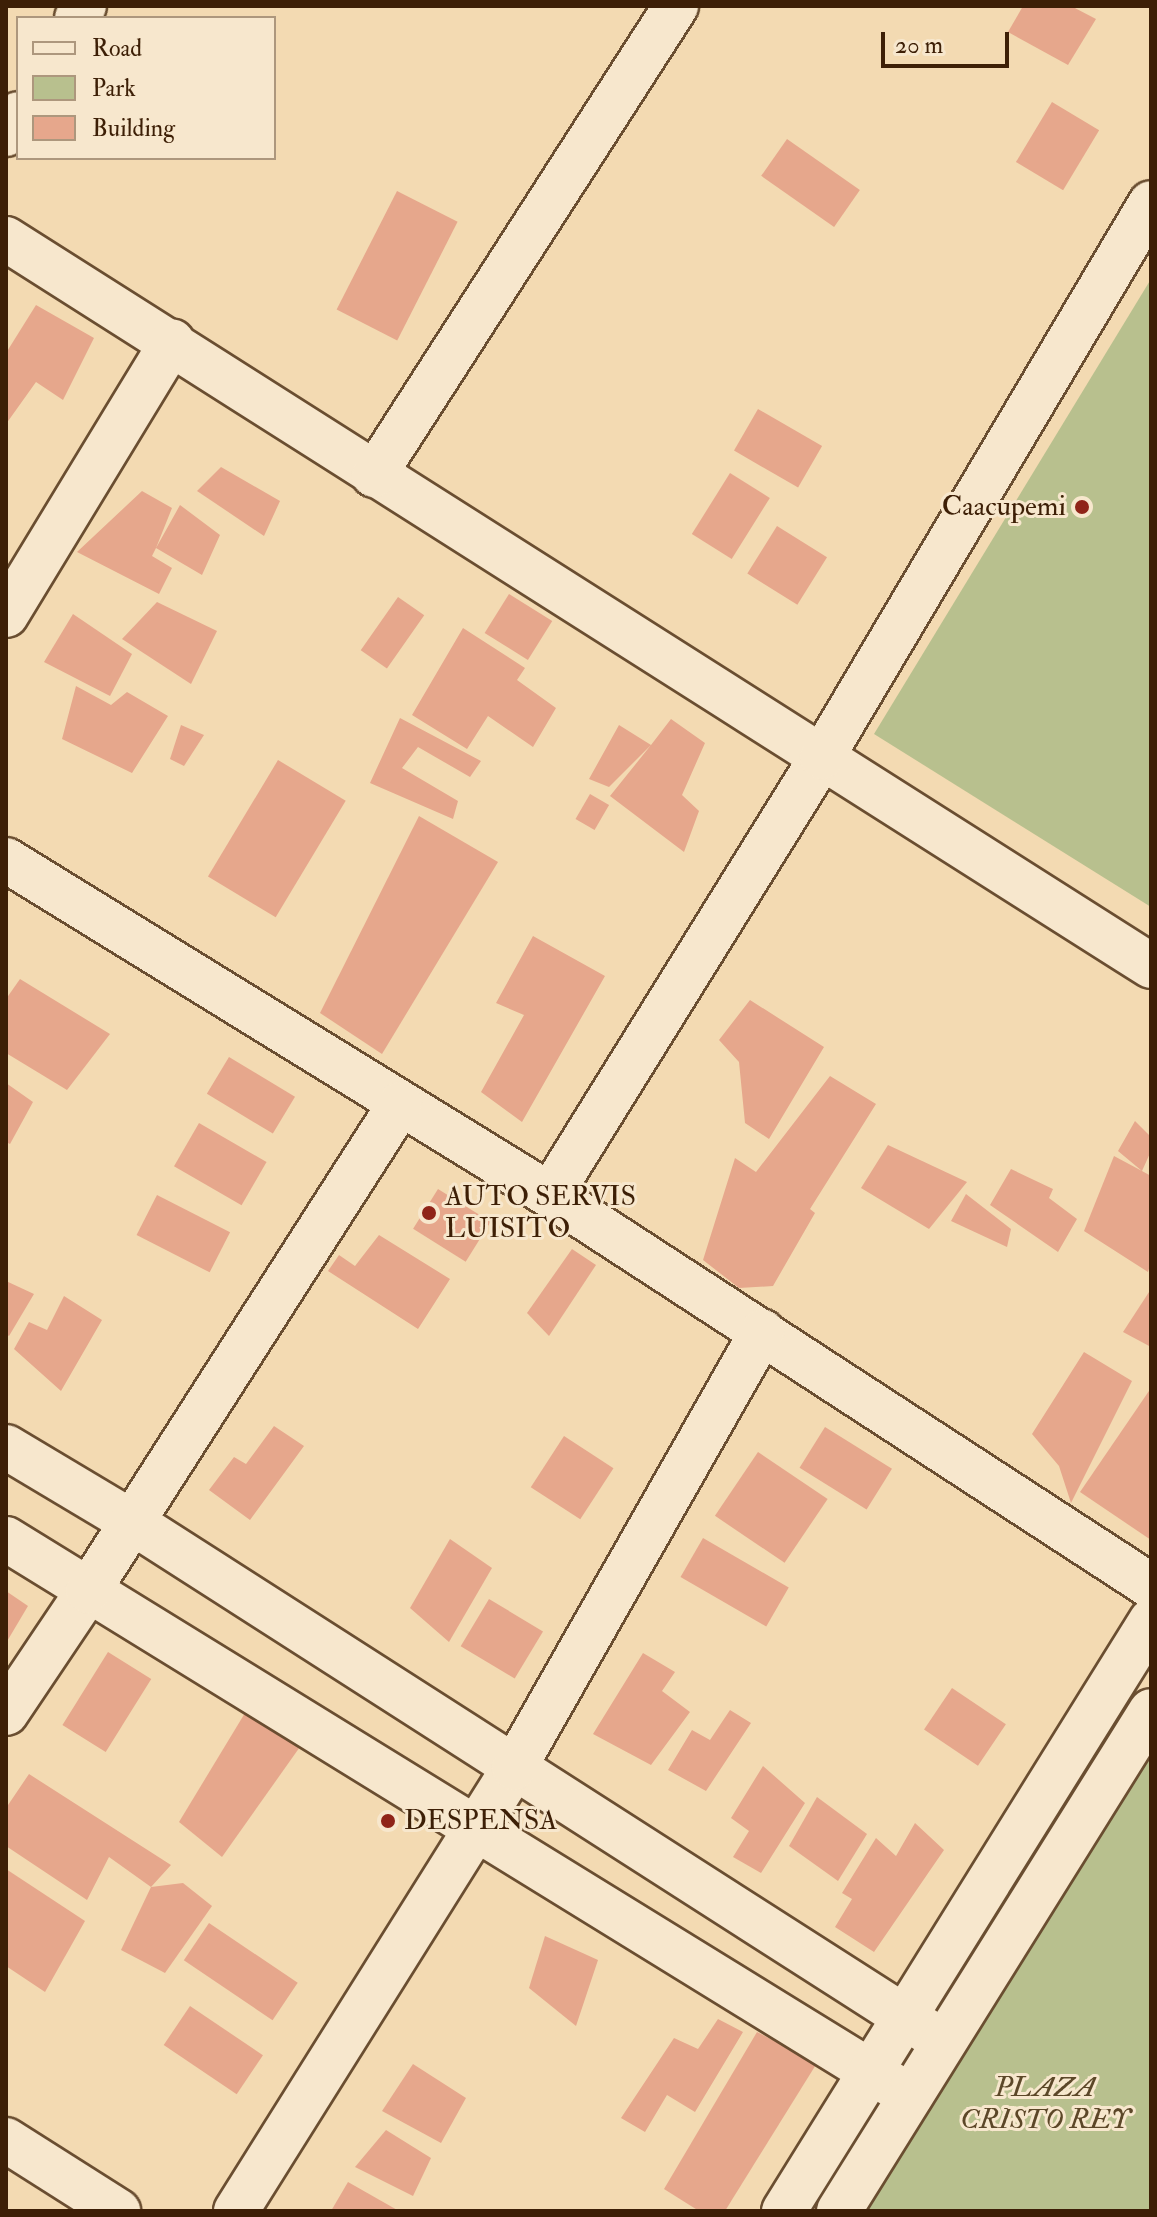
<!DOCTYPE html>
<style>
body{margin:0}
#map{position:relative;width:1157px;height:2217px;overflow:hidden;background:#f3dab2;font-family:"IM FELL Double Pica",serif}
div>[style]{position:absolute}
.green>*{inset:0;background:#b8c08e}
.building>*{inset:0;background:#e6a78c;transform-origin:0 0}
.roads{filter:drop-shadow(2px 0 #6a4e31) drop-shadow(-2px 0 #6a4e31) drop-shadow(0 2px #6a4e31) drop-shadow(0 -2px #6a4e31)}
.minor>*{height:44px;margin:-22px;padding:0 22px;transform-origin:22px;border-radius:22px;background:#f7e7cd}
.dots>*{width:22px;height:22px;translate:-50% -50%;box-sizing:border-box;border:4px solid #f7e7cd;border-radius:50%}
span{translate:-50% -50%;white-space:nowrap;text-align:center;line-height:1.15;-webkit-text-stroke:6px #f7e7cd;paint-order:stroke}
.poi-label{font-size:28px;color:#3d1f06}
.right{translate:-100% -50%;text-align:right}
.left{translate:0 -50%;text-align:left}
.park-label{font-size:28px;color:#5c4728;font-style:italic}
.frame{position:absolute;inset:0;border:8px solid #3d1f06;pointer-events:none}
.legend{position:absolute;left:16px;top:16px;width:260px;height:144px;box-sizing:border-box;background:#f7e7cd;border:2px solid #ad977d;margin:0;padding:10px 14px;list-style:none;font-size:24px;color:#3d1f06}
.legend li{display:flex;align-items:center;gap:16px;height:40px}
.legend b{width:40px;border:2px solid #ad977d}
.scale{position:absolute;left:881px;top:32px;width:128px;height:36px;box-sizing:border-box;border:4px solid #3d1f06;border-top:0;padding-left:10px;font-size:24px;line-height:28px;white-space:nowrap;color:#3d1f06;-webkit-text-stroke:6px #f7e7cd;paint-order:stroke}
</style>
<div id="map">
<div class="green">
<div style="clip-path:polygon(1151px 279px,1151px 907px,874px 734px)"></div>
<div style="clip-path:polygon(1151px 1731px,1151px 2211px,852px 2211px)"></div>
</div>
<div class="building">
<div style="clip-path:polygon(1023px 6px,1071px 6px,1096px 19px,1068px 65px,1008px 32px)"></div>
<div style="left:1052px;top:102px;width:55px;height:70px;rotate:31deg"></div>
<div style="left:787px;top:139px;width:89px;height:45px;rotate:35deg"></div>
<div style="left:397px;top:191px;width:68px;height:133px;rotate:27deg"></div>
<div style="clip-path:polygon(36px 305px,94px 338px,63px 400px,36px 382px,6px 424px,6px 353px)"></div>
<div style="left:758px;top:409px;width:74px;height:48px;rotate:30deg"></div>
<div style="clip-path:polygon(221px 467px,280px 501px,264px 536px,197px 491px)"></div>
<div style="left:730px;top:473px;width:47px;height:72px;rotate:32deg"></div>
<div style="clip-path:polygon(142px 491px,172px 508px,156px 548px,180px 505px,220px 535px,202px 575px,156px 548px,152px 556px,172px 568px,159px 594px,77px 552px)"></div>
<div style="left:777px;top:526px;width:59px;height:56px;rotate:32deg"></div>
<div style="left:509px;top:594px;width:51px;height:46px;rotate:32deg"></div>
<div style="left:398px;top:597px;width:32px;height:65px;rotate:35deg"></div>
<div style="clip-path:polygon(157px 602px,217px 631px,191px 684px,122px 639px)"></div>
<div style="clip-path:polygon(73px 614px,132px 654px,110px 696px,44px 662px)"></div>
<div style="clip-path:polygon(463px 628px,525px 668px,517px 680px,556px 708px,533px 747px,488px 716px,467px 749px,412px 715px)"></div>
<div style="clip-path:polygon(76px 686px,111px 705px,127px 692px,168px 716px,132px 773px,62px 739px)"></div>
<div style="clip-path:polygon(400px 718px,481px 761px,470px 777px,418px 747px,402px 768px,458px 801px,453px 819px,370px 783px)"></div>
<div style="clip-path:polygon(671px 719px,705px 743px,682px 795px,699px 811px,684px 852px,610px 796px,651px 745px,609px 787px,589px 779px,619px 725px,651px 745px)"></div>
<div style="clip-path:polygon(181px 725px,204px 735px,184px 766px,170px 759px)"></div>
<div style="left:278px;top:760px;width:79px;height:136px;rotate:31deg"></div>
<div style="left:590px;top:794px;width:22px;height:29px;rotate:30deg"></div>
<div style="clip-path:polygon(419px 816px,498px 862px,382px 1054px,320px 1013px)"></div>
<div style="clip-path:polygon(533px 936px,605px 976px,522px 1122px,481px 1092px,524px 1015px,496px 1003px)"></div>
<div style="clip-path:polygon(20px 979px,110px 1034px,67px 1090px,6px 1053px,6px 999px)"></div>
<div style="clip-path:polygon(750px 1000px,824px 1047px,769px 1139px,745px 1123px,739px 1062px,719px 1040px)"></div>
<div style="left:229px;top:1057px;width:77px;height:43px;rotate:31deg"></div>
<div style="clip-path:polygon(830px 1076px,876px 1104px,810px 1209px,815px 1213px,773px 1286px,739px 1288px,703px 1260px,735px 1158px,756px 1172px)"></div>
<div style="clip-path:polygon(6px 1083px,33px 1102px,10px 1144px,6px 1142px)"></div>
<div style="clip-path:polygon(1135px 1121px,1151px 1137px,1151px 1151px,1142px 1171px,1151px 1176px,1151px 1262px,1148px 1272px,1084px 1231px,1114px 1156px,1142px 1171px,1118px 1151px)"></div>
<div style="left:199px;top:1123px;width:78px;height:50px;rotate:30deg"></div>
<div style="clip-path:polygon(888px 1145px,967px 1182px,929px 1229px,861px 1188px)"></div>
<div style="clip-path:polygon(1011px 1169px,1053px 1189px,1049px 1198px,1077px 1219px,1058px 1252px,990px 1205px)"></div>
<div style="left:438px;top:1189px;width:62px;height:47px;rotate:32deg"></div>
<div style="clip-path:polygon(966px 1194px,1011px 1229px,1007px 1247px,951px 1221px)"></div>
<div style="left:157px;top:1195px;width:82px;height:45px;rotate:27deg"></div>
<div style="clip-path:polygon(379px 1235px,450px 1279px,418px 1329px,328px 1271px,339px 1255px,355px 1266px)"></div>
<div style="clip-path:polygon(572px 1249px,596px 1265px,549px 1336px,527px 1313px)"></div>
<div style="clip-path:polygon(6px 1281px,34px 1294px,9px 1336px,6px 1334px)"></div>
<div style="clip-path:polygon(1151px 1289px,1151px 1347px,1123px 1332px)"></div>
<div style="clip-path:polygon(64px 1296px,102px 1320px,61px 1391px,14px 1349px,29px 1322px,47px 1330px)"></div>
<div style="clip-path:polygon(1084px 1352px,1132px 1381px,1071px 1503px,1059px 1466px,1032px 1434px)"></div>
<div style="clip-path:polygon(1151px 1388px,1151px 1540px,1080px 1492px)"></div>
<div style="clip-path:polygon(274px 1426px,304px 1446px,250px 1520px,209px 1490px,234px 1457px,246px 1464px)"></div>
<div style="left:825px;top:1427px;width:79px;height:48px;rotate:32deg"></div>
<div style="left:564px;top:1436px;width:59px;height:61px;rotate:33deg"></div>
<div style="left:758px;top:1452px;width:84px;height:77px;rotate:34deg"></div>
<div style="left:703px;top:1538px;width:99px;height:45px;rotate:30deg"></div>
<div style="clip-path:polygon(450px 1539px,492px 1568px,449px 1642px,410px 1608px)"></div>
<div style="clip-path:polygon(6px 1591px,28px 1606px,6px 1643px)"></div>
<div style="left:489px;top:1599px;width:63px;height:55px;rotate:31deg"></div>
<div style="left:108px;top:1652px;width:51px;height:86px;rotate:32deg"></div>
<div style="clip-path:polygon(643px 1653px,675px 1672px,662px 1691px,690px 1712px,651px 1765px,593px 1734px)"></div>
<div style="left:952px;top:1688px;width:65px;height:50px;rotate:34deg"></div>
<div style="clip-path:polygon(730px 1710px,751px 1723px,706px 1791px,668px 1770px,692px 1730px,710px 1740px)"></div>
<div style="clip-path:polygon(245px 1713px,302px 1744px,222px 1857px,179px 1822px)"></div>
<div style="clip-path:polygon(763px 1766px,805px 1803px,761px 1873px,733px 1857px,749px 1831px,731px 1818px)"></div>
<div style="clip-path:polygon(29px 1774px,171px 1865px,151px 1887px,109px 1857px,87px 1900px,6px 1846px,6px 1808px)"></div>
<div style="clip-path:polygon(817px 1797px,867px 1834px,838px 1881px,789px 1846px)"></div>
<div style="clip-path:polygon(915px 1823px,944px 1850px,874px 1952px,835px 1927px,852px 1899px,842px 1893px,876px 1838px,896px 1856px)"></div>
<div style="clip-path:polygon(6px 1869px,85px 1921px,45px 1992px,6px 1966px)"></div>
<div style="clip-path:polygon(183px 1883px,212px 1906px,165px 1973px,121px 1950px,151px 1887px)"></div>
<div style="left:209px;top:1923px;width:107px;height:45px;rotate:34deg"></div>
<div style="clip-path:polygon(545px 1936px,598px 1960px,576px 2026px,529px 1988px)"></div>
<div style="left:190px;top:2006px;width:88px;height:47px;rotate:34deg"></div>
<div style="clip-path:polygon(718px 2019px,743px 2032px,695px 2112px,667px 2095px,645px 2132px,621px 2118px,674px 2038px,698px 2049px)"></div>
<div style="clip-path:polygon(757px 2032px,817px 2063px,725px 2211px,699px 2211px,664px 2189px)"></div>
<div style="clip-path:polygon(413px 2064px,466px 2098px,441px 2143px,382px 2111px)"></div>
<div style="clip-path:polygon(386px 2130px,431px 2158px,413px 2196px,355px 2167px)"></div>
<div style="clip-path:polygon(348px 2182px,399px 2211px,331px 2211px)"></div>
</div>
<div class="roads">
<div class="minor">
<div style="left:77px;top:18px;width:14px;rotate:-60deg"></div>
<div style="left:6px;top:134px;width:23px;rotate:-59deg"></div>
<div style="left:6px;top:239px;width:1356px;rotate:32.41deg"></div>
<div style="left:374px;top:475px;width:558px;rotate:-57.22deg"></div>
<div style="left:6px;top:615px;width:320px;rotate:-58.7deg"></div>
<div style="left:6px;top:860px;width:639px;rotate:31.63deg"></div>
<div style="left:550px;top:1195px;width:717px;rotate:33.05deg"></div>
<div style="left:550px;top:1195px;width:516px;rotate:-58.16deg"></div>
<div style="left:822px;top:757px;width:644px;rotate:-59.3deg"></div>
<div style="left:6px;top:1447px;width:147px;rotate:30.8deg"></div>
<div style="left:132px;top:1522px;width:964px;rotate:32.64deg"></div>
<div style="left:6px;top:1539px;width:1062px;rotate:31.64deg"></div>
<div style="left:6px;top:1713px;width:147px;rotate:-56.1deg"></div>
<div style="left:88px;top:1591px;width:578px;rotate:-57.35deg"></div>
<div style="left:6px;top:2140px;width:133px;rotate:32.4deg"></div>
<div style="left:236px;top:2211px;width:523px;rotate:-57.89deg"></div>
<div style="left:514px;top:1768px;width:502px;rotate:-60.37deg"></div>
<div style="left:784px;top:2211px;width:695px;rotate:-58.12deg"></div>
<div style="left:839px;top:2211px;width:589px;rotate:-58.04deg"></div>
</div>
</div>
<div class="dots">
<div style="left:1082px;top:507px;background:#8f2418"></div>
<div style="left:429px;top:1213px;background:#8f2418"></div>
<div style="left:388px;top:1821px;background:#8f2418"></div>
</div>
<div class="poi-label">
<span class="right" style="left:1066px;top:507px">Caacupemi</span>
<span class="left" style="left:445px;top:1213px">AUTO SERVIS<br>LUISITO</span>
<span class="left" style="left:404px;top:1821px">DESPENSA</span>
</div>
<div class="park-label">
<span style="left:1045px;top:2104px">PLAZA<br>CRISTO REY</span>
</div>
<div class="frame"></div>
<ul class="legend">
<li><b style="height:10px;background:#f7e7cd"></b>Road</li>
<li><b style="height:22px;background:#b8c08e"></b>Park</li>
<li><b style="height:22px;background:#e6a78c"></b>Building</li>
</ul>
<div class="scale">20 m</div>
</div>
